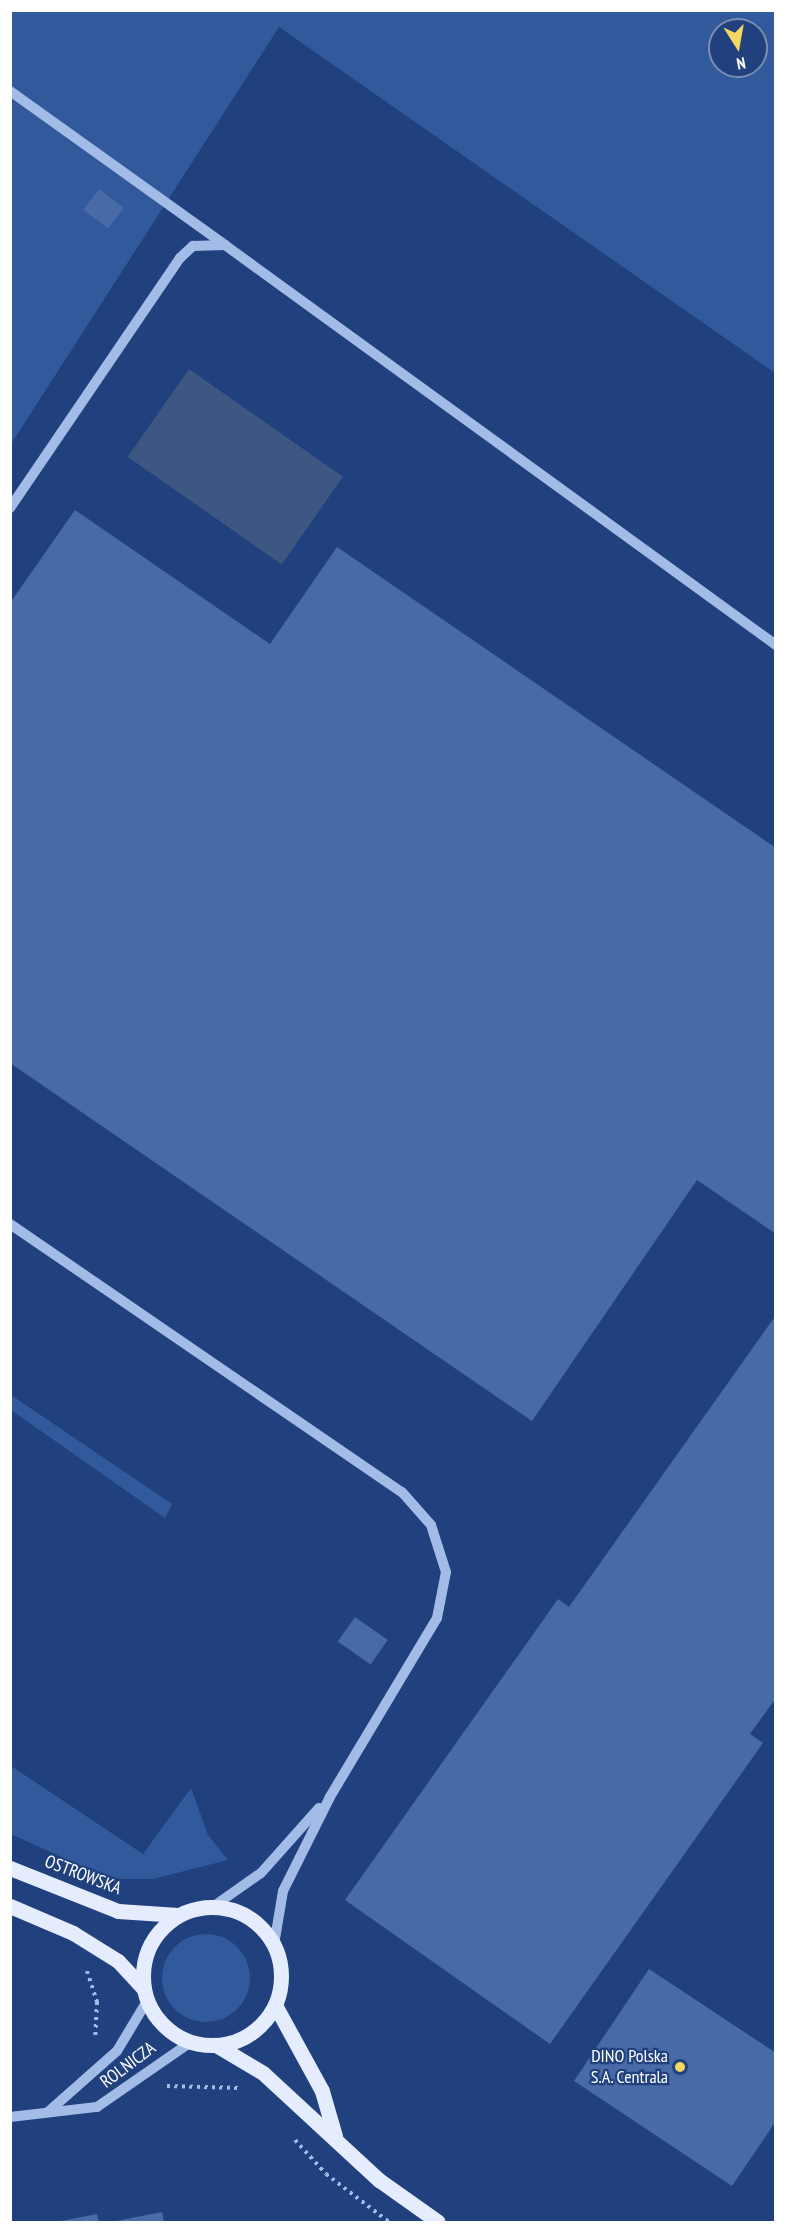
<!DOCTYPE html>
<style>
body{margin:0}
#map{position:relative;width:786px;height:2233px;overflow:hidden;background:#20417d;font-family:"PT Sans Narrow",sans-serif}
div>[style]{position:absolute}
.green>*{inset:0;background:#32599b}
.round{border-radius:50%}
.water>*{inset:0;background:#3d5682;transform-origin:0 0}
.building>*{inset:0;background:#486aa6;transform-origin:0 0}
.path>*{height:4px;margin-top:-2px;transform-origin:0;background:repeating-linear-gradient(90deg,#a3bce7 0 3px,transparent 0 7.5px)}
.minor>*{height:10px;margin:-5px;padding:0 5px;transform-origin:5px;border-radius:5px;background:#a3bce7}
.major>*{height:15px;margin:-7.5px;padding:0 7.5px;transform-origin:7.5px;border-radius:7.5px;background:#e4ecfd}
.major>.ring{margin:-7.5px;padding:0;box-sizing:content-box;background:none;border:15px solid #e4ecfd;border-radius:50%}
.dots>*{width:16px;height:16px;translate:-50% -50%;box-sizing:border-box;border:3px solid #20417d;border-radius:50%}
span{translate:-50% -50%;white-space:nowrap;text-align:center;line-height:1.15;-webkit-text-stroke:4.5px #20417d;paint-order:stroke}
.street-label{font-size:18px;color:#fff}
.poi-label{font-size:18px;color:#fff}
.right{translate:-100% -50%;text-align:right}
.frame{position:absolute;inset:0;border:12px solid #fff;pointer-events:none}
.north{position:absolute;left:708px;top:18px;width:60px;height:60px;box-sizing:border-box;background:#20417d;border:2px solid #798db1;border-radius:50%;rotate:169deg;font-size:16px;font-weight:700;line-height:24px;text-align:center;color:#fff}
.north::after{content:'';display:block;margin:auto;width:21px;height:27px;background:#f4d663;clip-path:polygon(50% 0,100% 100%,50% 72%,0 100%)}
</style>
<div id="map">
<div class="green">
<div style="clip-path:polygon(evenodd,11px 11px,775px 11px,775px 373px,279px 27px,11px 444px,11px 11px,720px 30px,756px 30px,756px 66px,720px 66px,720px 30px)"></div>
<div style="clip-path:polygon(11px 1395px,172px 1504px,165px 1518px,11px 1410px)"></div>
<div style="clip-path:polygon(11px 1766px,143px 1854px,191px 1788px,208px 1835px,228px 1860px,153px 1879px,120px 1879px,94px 1872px,11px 1834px)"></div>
<div class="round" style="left:162px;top:1934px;width:88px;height:88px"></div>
</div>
<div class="water">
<div style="left:189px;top:369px;width:188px;height:107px;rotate:35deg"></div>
</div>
<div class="building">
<div style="left:99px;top:189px;width:31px;height:26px;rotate:37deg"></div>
<div style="clip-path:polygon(75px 510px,270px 644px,337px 547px,776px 848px,776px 1234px,697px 1180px,532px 1421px,10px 1063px,10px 603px)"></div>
<div style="clip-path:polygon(776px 1315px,776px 1698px,750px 1734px,763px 1743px,550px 2044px,345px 1900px,558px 1599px,569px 1607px)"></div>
<div style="left:355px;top:1617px;width:40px;height:30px;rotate:35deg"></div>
<div style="clip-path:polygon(649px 1969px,776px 2053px,776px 2121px,732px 2186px,574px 2081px)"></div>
<div style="clip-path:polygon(162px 2212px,164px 2222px,116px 2222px,116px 2221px)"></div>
<div style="clip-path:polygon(97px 2214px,99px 2222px,61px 2222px,61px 2221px)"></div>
</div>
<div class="path">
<div style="left:87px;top:1971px;width:33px;rotate:72deg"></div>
<div style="left:97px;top:2002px;width:37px;rotate:93deg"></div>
<div style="left:167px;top:2086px;width:73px;rotate:1.6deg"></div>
<div style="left:295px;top:2140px;width:46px;rotate:47.6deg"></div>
<div style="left:326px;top:2174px;width:79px;rotate:37.3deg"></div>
</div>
<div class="minor">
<div style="left:10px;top:91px;width:264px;rotate:35.6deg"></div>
<div style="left:10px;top:508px;width:302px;rotate:-55.8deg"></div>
<div style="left:180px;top:258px;width:18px;rotate:-43deg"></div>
<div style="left:193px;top:246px;width:32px;rotate:-2deg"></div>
<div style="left:225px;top:245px;width:681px;rotate:35.98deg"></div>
<div style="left:10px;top:1224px;width:475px;rotate:34.4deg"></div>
<div style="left:402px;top:1492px;width:44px;rotate:48.7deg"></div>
<div style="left:431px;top:1525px;width:49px;rotate:72.3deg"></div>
<div style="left:446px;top:1572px;width:47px;rotate:101.1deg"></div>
<div style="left:437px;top:1618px;width:209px;rotate:120.9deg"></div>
<div style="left:330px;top:1797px;width:105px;rotate:116.6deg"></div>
<div style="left:283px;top:1891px;width:55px;rotate:99.5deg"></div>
<div style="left:214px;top:1906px;width:57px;rotate:-35.1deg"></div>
<div style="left:261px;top:1873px;width:87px;rotate:-48.3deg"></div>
<div style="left:48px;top:2112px;width:92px;rotate:-41.5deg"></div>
<div style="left:117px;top:2051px;width:58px;rotate:-59deg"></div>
<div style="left:10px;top:2117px;width:88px;rotate:-6.6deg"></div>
<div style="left:97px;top:2107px;width:114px;rotate:-34.7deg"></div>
</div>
<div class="major">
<div style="left:10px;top:1868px;width:116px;rotate:21.7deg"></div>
<div style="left:118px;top:1911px;width:60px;rotate:3.8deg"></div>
<div style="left:10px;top:1906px;width:69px;rotate:23.2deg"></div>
<div style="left:73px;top:1933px;width:53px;rotate:31.9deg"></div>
<div style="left:118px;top:1961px;width:38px;rotate:47deg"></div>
<div class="ring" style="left:143px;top:1907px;width:123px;height:123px"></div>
<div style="left:275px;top:2005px;width:98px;rotate:61.3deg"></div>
<div style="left:322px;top:2091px;width:47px;rotate:73.9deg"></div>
<div style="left:216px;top:2045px;width:55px;rotate:30.8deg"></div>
<div style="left:263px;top:2073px;width:158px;rotate:42.7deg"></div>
<div style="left:379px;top:2180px;width:72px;rotate:35.4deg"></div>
</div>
<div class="dots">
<div style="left:680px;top:2067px;background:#f4d663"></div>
</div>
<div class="street-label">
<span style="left:83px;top:1875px;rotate:21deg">OSTROWSKA</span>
<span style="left:128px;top:2065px;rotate:-37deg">ROLNICZA</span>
</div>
<div class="poi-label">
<span class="right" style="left:668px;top:2067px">DINO Polska<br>S.A. Centrala</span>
</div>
<div class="frame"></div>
<div class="north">N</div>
</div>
